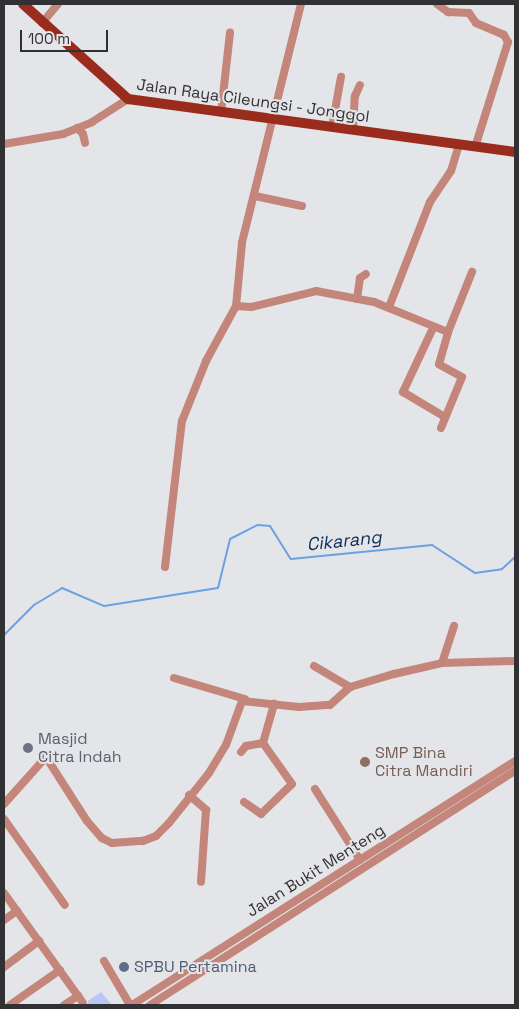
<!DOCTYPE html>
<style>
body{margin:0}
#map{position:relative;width:519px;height:1009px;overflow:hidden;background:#e4e5e9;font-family:"Space Grotesk",sans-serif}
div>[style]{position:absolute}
.stream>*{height:2px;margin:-1px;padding:0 1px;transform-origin:1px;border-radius:1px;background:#6ba1e4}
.building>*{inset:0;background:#b9c5f5}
.minor>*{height:8px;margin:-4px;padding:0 4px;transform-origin:4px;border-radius:4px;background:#c4867a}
.major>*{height:10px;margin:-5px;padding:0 5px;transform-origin:5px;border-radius:5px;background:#9a2c1d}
.dots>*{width:14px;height:14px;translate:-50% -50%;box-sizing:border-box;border:2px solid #e4e5e9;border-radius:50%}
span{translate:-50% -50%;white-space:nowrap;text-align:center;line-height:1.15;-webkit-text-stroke:4px #e4e5e9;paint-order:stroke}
.street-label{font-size:16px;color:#313133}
.worship-label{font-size:16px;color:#5b616d}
.left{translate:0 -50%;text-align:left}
.education-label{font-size:16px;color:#785e54}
.service-label{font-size:16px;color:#4e5e75}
.water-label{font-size:18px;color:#092f59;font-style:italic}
.frame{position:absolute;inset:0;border:5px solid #313133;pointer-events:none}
.scale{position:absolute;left:20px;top:30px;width:88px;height:22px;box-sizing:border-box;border:2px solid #313133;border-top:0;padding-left:6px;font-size:15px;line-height:18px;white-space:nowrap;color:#313133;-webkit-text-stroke:4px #e4e5e9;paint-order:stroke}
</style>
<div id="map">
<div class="stream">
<div style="left:4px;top:635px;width:42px;rotate:-45deg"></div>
<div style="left:34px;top:605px;width:33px;rotate:-31deg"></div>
<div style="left:62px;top:588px;width:46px;rotate:23.2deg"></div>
<div style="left:104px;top:606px;width:115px;rotate:-9deg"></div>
<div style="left:218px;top:588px;width:50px;rotate:-76.2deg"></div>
<div style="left:230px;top:539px;width:31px;rotate:-27deg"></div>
<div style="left:258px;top:525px;width:12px;rotate:5deg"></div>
<div style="left:270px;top:526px;width:39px;rotate:58deg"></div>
<div style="left:291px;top:559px;width:142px;rotate:-5.7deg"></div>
<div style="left:432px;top:545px;width:51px;rotate:33.1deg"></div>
<div style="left:475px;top:573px;width:27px;rotate:-8deg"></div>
<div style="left:502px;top:569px;width:18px;rotate:-43deg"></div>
</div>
<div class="building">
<div style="clip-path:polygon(101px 992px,112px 1005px,88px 1005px,88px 1001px)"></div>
</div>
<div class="minor">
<div style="left:301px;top:4px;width:246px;rotate:103.9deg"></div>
<div style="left:242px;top:243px;width:63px;rotate:95.4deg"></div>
<div style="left:236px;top:306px;width:15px;rotate:4deg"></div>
<div style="left:251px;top:307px;width:67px;rotate:-13.8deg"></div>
<div style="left:316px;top:291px;width:59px;rotate:10.7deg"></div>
<div style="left:374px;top:302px;width:80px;rotate:22.1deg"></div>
<div style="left:448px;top:332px;width:65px;rotate:-68.2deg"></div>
<div style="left:437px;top:4px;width:14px;rotate:36deg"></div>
<div style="left:448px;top:12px;width:21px;rotate:3deg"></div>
<div style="left:469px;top:13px;width:12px;rotate:55deg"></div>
<div style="left:476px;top:23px;width:30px;rotate:23deg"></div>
<div style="left:504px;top:35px;width:8px;rotate:60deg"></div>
<div style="left:508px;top:42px;width:110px;rotate:107.4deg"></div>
<div style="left:42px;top:23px;width:25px;rotate:-50deg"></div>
<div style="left:221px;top:113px;width:81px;rotate:-83.6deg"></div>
<div style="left:332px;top:127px;width:51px;rotate:-79.8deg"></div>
<div style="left:77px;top:128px;width:8px;rotate:45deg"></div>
<div style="left:83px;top:134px;width:9px;rotate:77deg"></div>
<div style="left:353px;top:130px;width:34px;rotate:-87deg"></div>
<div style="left:355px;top:96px;width:12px;rotate:-66deg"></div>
<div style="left:4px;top:144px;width:60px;rotate:-9.6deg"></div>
<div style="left:63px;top:134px;width:31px;rotate:-22deg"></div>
<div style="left:92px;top:122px;width:43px;rotate:-32.6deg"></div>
<div style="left:255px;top:196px;width:48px;rotate:12deg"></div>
<div style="left:357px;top:299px;width:21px;rotate:-82deg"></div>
<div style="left:360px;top:278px;width:7px;rotate:-34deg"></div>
<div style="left:389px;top:307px;width:113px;rotate:-68.7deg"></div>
<div style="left:430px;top:202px;width:37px;rotate:-56deg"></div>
<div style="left:451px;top:171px;width:27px;rotate:-73deg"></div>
<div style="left:433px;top:328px;width:71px;rotate:115.1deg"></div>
<div style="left:403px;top:392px;width:49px;rotate:30.8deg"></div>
<div style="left:441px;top:428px;width:55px;rotate:-67.6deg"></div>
<div style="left:462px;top:377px;width:26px;rotate:-151deg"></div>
<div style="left:439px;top:364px;width:33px;rotate:-74deg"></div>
<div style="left:165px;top:567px;width:147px;rotate:-83.4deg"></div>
<div style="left:182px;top:421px;width:65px;rotate:-68.2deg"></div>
<div style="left:206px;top:361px;width:63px;rotate:-61.4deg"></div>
<div style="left:442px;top:663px;width:39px;rotate:-72deg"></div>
<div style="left:314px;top:666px;width:42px;rotate:30.3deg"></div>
<div style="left:174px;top:678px;width:74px;rotate:16.5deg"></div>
<div style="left:241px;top:752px;width:8px;rotate:-50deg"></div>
<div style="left:246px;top:746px;width:17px;rotate:-10deg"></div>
<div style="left:263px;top:743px;width:41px;rotate:-74.2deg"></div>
<div style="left:315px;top:789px;width:84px;rotate:57.6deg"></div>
<div style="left:189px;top:795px;width:23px;rotate:41deg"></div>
<div style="left:206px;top:810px;width:72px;rotate:94deg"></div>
<div style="left:244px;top:802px;width:21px;rotate:35deg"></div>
<div style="left:261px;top:814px;width:43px;rotate:-44.1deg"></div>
<div style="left:292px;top:784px;width:50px;rotate:-125.3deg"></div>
<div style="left:4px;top:804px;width:63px;rotate:-48.2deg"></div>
<div style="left:46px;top:757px;width:76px;rotate:57.4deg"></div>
<div style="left:87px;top:821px;width:23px;rotate:49deg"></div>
<div style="left:102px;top:838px;width:11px;rotate:27deg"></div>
<div style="left:112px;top:843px;width:31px;rotate:-4deg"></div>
<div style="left:143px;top:841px;width:14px;rotate:-21deg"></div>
<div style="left:156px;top:836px;width:18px;rotate:-45deg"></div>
<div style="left:169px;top:823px;width:64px;rotate:-51.3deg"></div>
<div style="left:209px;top:773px;width:33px;rotate:-59deg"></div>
<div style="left:226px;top:745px;width:47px;rotate:-70deg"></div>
<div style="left:242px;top:701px;width:57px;rotate:6deg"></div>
<div style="left:299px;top:707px;width:31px;rotate:-4deg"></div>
<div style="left:330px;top:705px;width:27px;rotate:-42deg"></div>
<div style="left:350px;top:687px;width:46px;rotate:-16.5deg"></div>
<div style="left:394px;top:674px;width:49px;rotate:-12.9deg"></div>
<div style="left:442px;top:663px;width:73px;rotate:-1.6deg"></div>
<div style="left:4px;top:819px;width:105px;rotate:54.7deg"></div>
<div style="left:4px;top:893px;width:135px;rotate:54.3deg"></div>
<div style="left:4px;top:920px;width:16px;rotate:-35deg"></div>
<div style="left:104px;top:961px;width:51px;rotate:59.4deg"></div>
<div style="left:4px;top:967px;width:44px;rotate:-36.6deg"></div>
<div style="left:10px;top:1005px;width:61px;rotate:-35deg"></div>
<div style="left:64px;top:1005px;width:17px;rotate:-33deg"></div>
<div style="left:132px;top:1005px;width:454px;rotate:-32.5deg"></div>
<div style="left:150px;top:1005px;width:434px;rotate:-32.7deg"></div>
</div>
<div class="major">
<div style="left:23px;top:4px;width:142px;rotate:42.1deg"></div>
<div style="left:128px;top:99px;width:391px;rotate:7.8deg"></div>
</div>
<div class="dots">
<div style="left:28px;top:748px;background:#6b7280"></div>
<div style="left:365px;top:762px;background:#8d6e63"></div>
<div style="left:124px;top:967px;background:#5c6f8a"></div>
</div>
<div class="street-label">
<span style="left:253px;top:101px;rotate:8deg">Jalan Raya Cileungsi - Jonggol</span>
<span style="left:316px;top:871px;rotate:-32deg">Jalan Bukit Menteng</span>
</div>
<div class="worship-label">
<span class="left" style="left:38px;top:748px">Masjid<br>Citra Indah</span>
</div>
<div class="education-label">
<span class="left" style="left:375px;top:762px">SMP Bina<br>Citra Mandiri</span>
</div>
<div class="service-label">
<span class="left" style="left:134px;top:967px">SPBU Pertamina</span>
</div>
<div class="water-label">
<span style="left:344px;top:541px;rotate:-6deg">Cikarang</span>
</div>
<div class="frame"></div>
<div class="scale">100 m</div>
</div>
